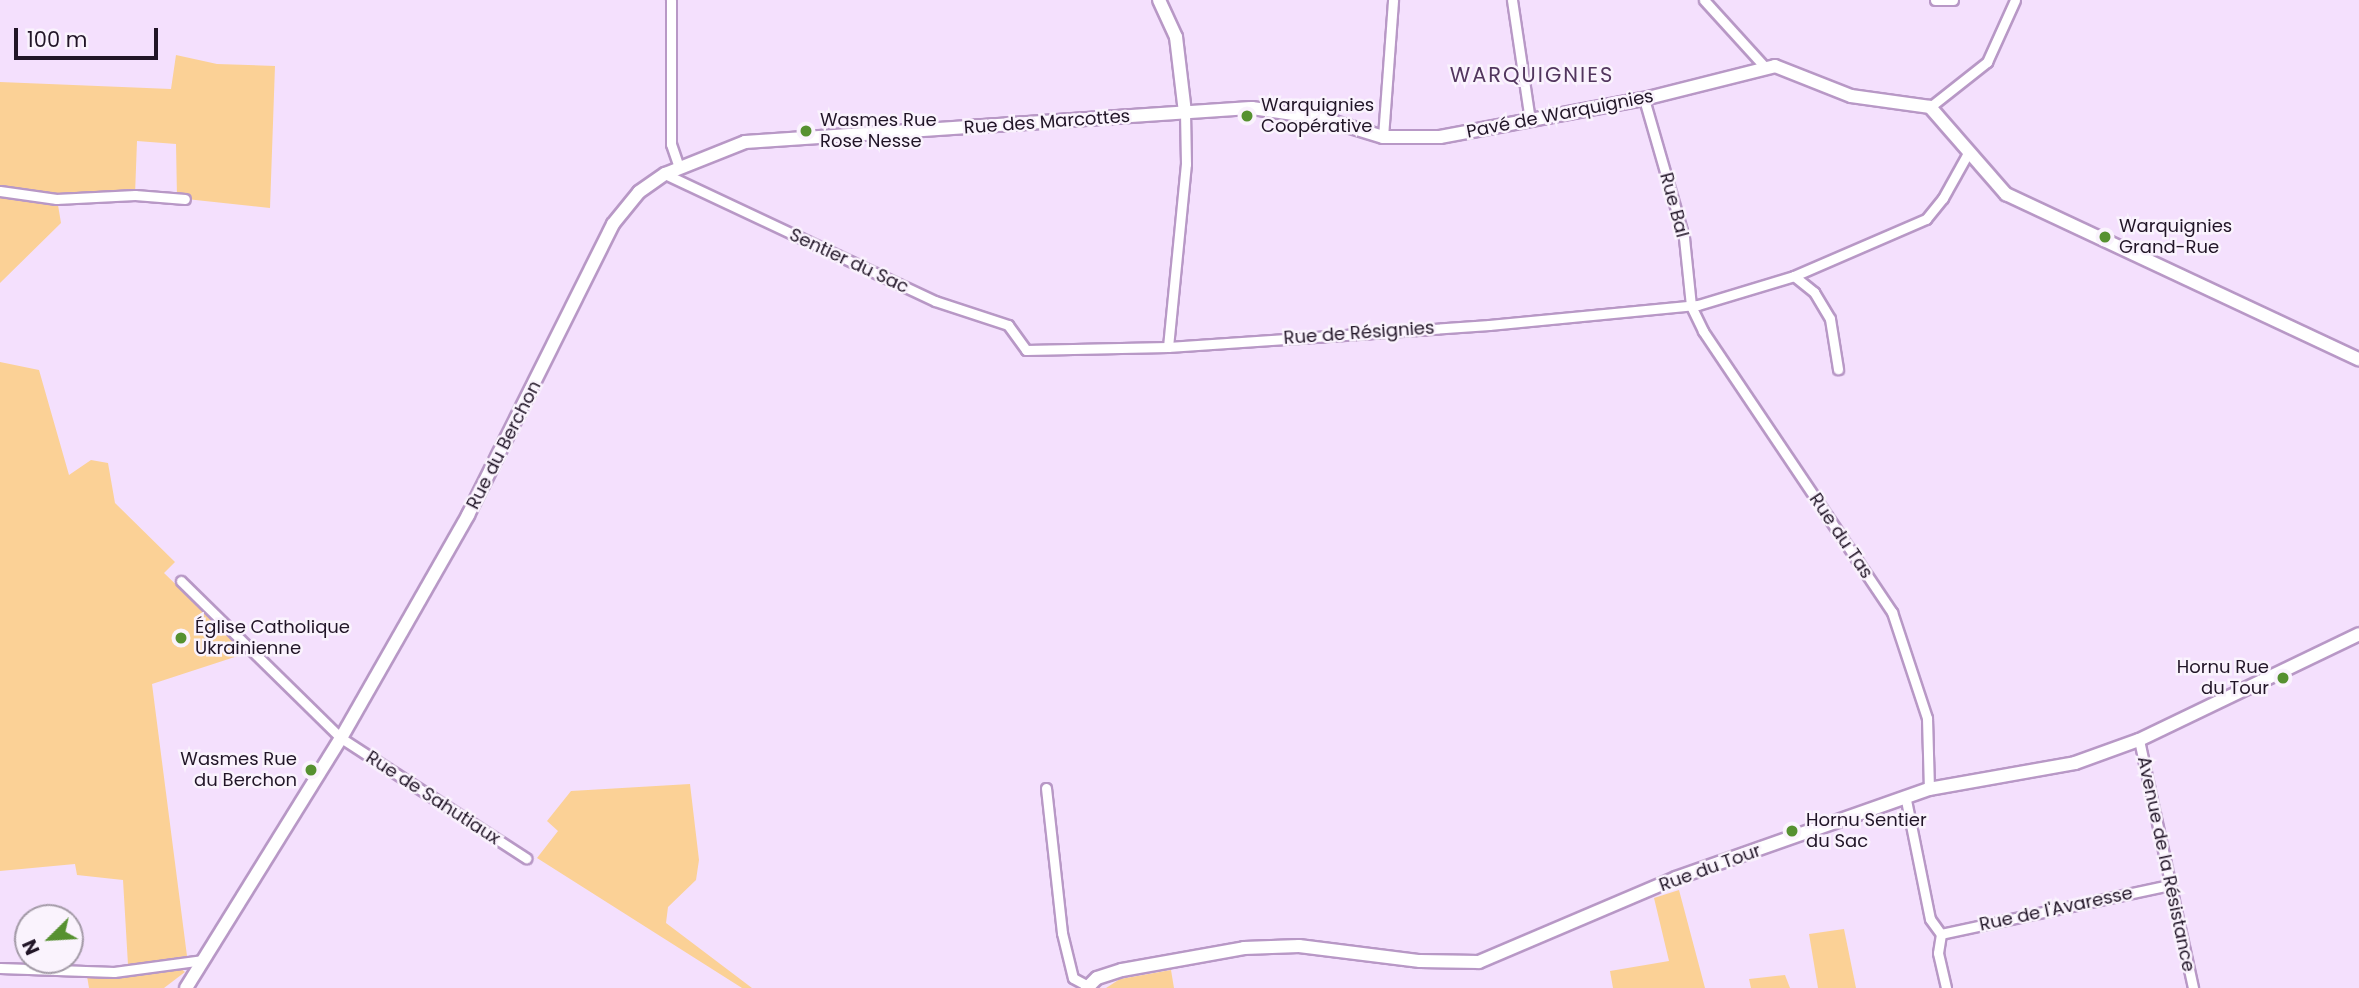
<!DOCTYPE html>
<meta charset="utf-8">
<style>
body{margin:0}
#map{position:relative;width:2359px;height:988px;overflow:hidden;background:#f4e0fd;font-family:Poppins,sans-serif}
div>[style]{position:absolute}
.green>*{inset:0;background:#fbd196}
.roads{filter:drop-shadow(2px 0 #b898c6) drop-shadow(-2px 0 #b898c6) drop-shadow(0 2px #b898c6) drop-shadow(0 -2px #b898c6)}
.street>*{height:9px;margin:-4.5px;padding:0 4.5px;transform-origin:4.5px;border-radius:4.5px;background:#fff}
.secondary>*{height:12px;margin:-6px;padding:0 6px;transform-origin:6px;border-radius:6px;background:#fff}
.dots>*{width:19px;height:19px;translate:-50% -50%;box-sizing:border-box;border:4px solid #faf3fd;border-radius:50%}
span{translate:-50% -50%;white-space:nowrap;text-align:center;line-height:1.15;-webkit-text-stroke:5px #faf3fd;paint-order:stroke}
.poi-label{font-size:18px;color:#211527}
.left{translate:0 -50%;text-align:left}
.right{translate:-100% -50%;text-align:right}
.street-label{font-size:18px;color:#211527}
.quarter-label{font-size:21px;color:#52365e;letter-spacing:2px}
.north{position:absolute;left:14px;top:904px;width:70px;height:70px;box-sizing:border-box;background:#faf3fd;border:2px solid #a39aa7;border-radius:50%;rotate:246deg;font-size:19px;font-weight:700;line-height:28px;text-align:center;color:#211527}
.north::after{content:'';display:block;margin:auto;width:24px;height:32px;background:#569130;clip-path:polygon(50% 0,100% 100%,50% 72%,0 100%)}
.scale{position:absolute;left:14px;top:28px;width:144px;height:32px;box-sizing:border-box;border:4px solid #211527;border-top:0;padding-left:9px;font-size:21px;line-height:24px;white-space:nowrap;color:#211527;-webkit-text-stroke:5px #faf3fd;paint-order:stroke}
</style>
<div id="map">
<div class="green">
<div style="clip-path:polygon(176px 55px,217px 64px,275px 66px,270px 208px,177px 198px,176px 144px,137px 141px,135px 195px,57px 199px,61px 223px,0 283px,0 82px,171px 89px)"></div>
<div style="clip-path:polygon(0 362px,39px 370px,69px 475px,91px 460px,108px 463px,115px 503px,175px 562px,164px 573px,247px 653px,152px 684px,187px 956px,128px 965px,123px 880px,77px 875px,75px 864px,0 871px)"></div>
<div style="clip-path:polygon(690px 784px,699px 860px,696px 880px,668px 907px,666px 923px,752px 988px,742px 988px,537px 858px,558px 831px,547px 821px,571px 791px)"></div>
<div style="clip-path:polygon(1679px 890px,1705px 988px,1613px 988px,1610px 971px,1669px 961px,1654px 898px)"></div>
<div style="clip-path:polygon(1844px 929px,1856px 988px,1818px 988px,1809px 934px)"></div>
<div style="clip-path:polygon(179px 967px,185px 972px,164px 988px,89px 988px,87px 976px)"></div>
<div style="clip-path:polygon(1171px 970px,1174px 988px,1106px 988px,1120px 979px)"></div>
<div style="clip-path:polygon(1785px 975px,1790px 988px,1751px 988px,1749px 979px)"></div>
</div>
<div class="roads">
<div class="street">
<div style="left:671px;top:0;width:144px;rotate:90deg"></div>
<div style="left:671px;top:144px;width:24px;rotate:71deg"></div>
<div style="left:1512px;top:0;width:121px;rotate:81.5deg"></div>
<div style="left:1704px;top:0;width:89px;rotate:47.7deg"></div>
<div style="left:1935px;top:0;width:18px"></div>
<div style="left:1644px;top:99px;width:145px;rotate:73.9deg"></div>
<div style="left:1684px;top:238px;width:68px;rotate:84.1deg"></div>
<div style="left:1691px;top:306px;width:28px;rotate:64deg"></div>
<div style="left:1703px;top:331px;width:339px;rotate:56.1deg"></div>
<div style="left:1892px;top:612px;width:112px;rotate:71.7deg"></div>
<div style="left:1927px;top:718px;width:71px;rotate:88.4deg"></div>
<div style="left:1930px;top:107px;width:73px;rotate:-38.3deg"></div>
<div style="left:1987px;top:62px;width:68px;rotate:-65.7deg"></div>
<div style="left:1383px;top:137px;width:137px;rotate:-85.8deg"></div>
<div style="left:665px;top:174px;width:298px;rotate:25.2deg"></div>
<div style="left:935px;top:301px;width:77px;rotate:18.2deg"></div>
<div style="left:1008px;top:325px;width:31px;rotate:54deg"></div>
<div style="left:1026px;top:350px;width:142px;rotate:-1.2deg"></div>
<div style="left:1168px;top:347px;width:322px;rotate:-3.9deg"></div>
<div style="left:1489px;top:325px;width:210px;rotate:-5.5deg"></div>
<div style="left:1698px;top:305px;width:100px;rotate:-16.8deg"></div>
<div style="left:1794px;top:276px;width:144px;rotate:-23.4deg"></div>
<div style="left:1926px;top:219px;width:27px;rotate:-51deg"></div>
<div style="left:1943px;top:198px;width:51px;rotate:-60.9deg"></div>
<div style="left:0;top:191px;width:57px;rotate:8.1deg"></div>
<div style="left:56px;top:199px;width:79px;rotate:-2.9deg"></div>
<div style="left:135px;top:195px;width:50px;rotate:4.6deg"></div>
<div style="left:1794px;top:276px;width:26px;rotate:39deg"></div>
<div style="left:1814px;top:292px;width:31px;rotate:59deg"></div>
<div style="left:1830px;top:319px;width:51px;rotate:80.9deg"></div>
<div style="left:1168px;top:347px;width:184px;rotate:-84.4deg"></div>
<div style="left:1186px;top:164px;width:52px;rotate:-91.1deg"></div>
<div style="left:181px;top:581px;width:224px;rotate:44.5deg"></div>
<div style="left:341px;top:738px;width:221px;rotate:33deg"></div>
<div style="left:2139px;top:740px;width:254px;rotate:77.7deg"></div>
<div style="left:1046px;top:788px;width:146px;rotate:83.7deg"></div>
<div style="left:1062px;top:933px;width:46px;rotate:76.3deg"></div>
<div style="left:1073px;top:978px;width:17px;rotate:28deg"></div>
<div style="left:1906px;top:800px;width:121px;rotate:78.6deg"></div>
<div style="left:1930px;top:919px;width:19px;rotate:54deg"></div>
<div style="left:1941px;top:934px;width:19px;rotate:99deg"></div>
<div style="left:1938px;top:953px;width:36px;rotate:77deg"></div>
<div style="left:1941px;top:934px;width:234px;rotate:-12.1deg"></div>
<div style="left:0;top:968px;width:114px;rotate:2deg"></div>
<div style="left:114px;top:972px;width:90px;rotate:-7.7deg"></div>
</div>
<div class="secondary">
<div style="left:1159px;top:0;width:41px;rotate:65.3deg"></div>
<div style="left:1176px;top:37px;width:76px;rotate:83.2deg"></div>
<div style="left:186px;top:988px;width:294px;rotate:-58.2deg"></div>
<div style="left:341px;top:738px;width:257px;rotate:-60.3deg"></div>
<div style="left:468px;top:515px;width:325px;rotate:-63.5deg"></div>
<div style="left:613px;top:224px;width:41px;rotate:-50.9deg"></div>
<div style="left:639px;top:192px;width:32px;rotate:-35deg"></div>
<div style="left:665px;top:174px;width:86px;rotate:-21.8deg"></div>
<div style="left:745px;top:142px;width:508px;rotate:-3.84deg"></div>
<div style="left:1252px;top:108px;width:70px;rotate:8.2deg"></div>
<div style="left:1321px;top:118px;width:65px;rotate:17deg"></div>
<div style="left:1383px;top:137px;width:57px"></div>
<div style="left:1440px;top:137px;width:208px;rotate:-10.6deg"></div>
<div style="left:1644px;top:99px;width:135px;rotate:-14.1deg"></div>
<div style="left:1775px;top:66px;width:82px;rotate:21.5deg"></div>
<div style="left:1851px;top:96px;width:80px;rotate:7.9deg"></div>
<div style="left:1930px;top:107px;width:116px;rotate:48.9deg"></div>
<div style="left:2006px;top:194px;width:390px;rotate:25.1deg"></div>
<div style="left:1087px;top:988px;width:14px;rotate:-45deg"></div>
<div style="left:1097px;top:978px;width:26px;rotate:-18deg"></div>
<div style="left:1122px;top:970px;width:124px;rotate:-10.2deg"></div>
<div style="left:1244px;top:948px;width:55px;rotate:-2.1deg"></div>
<div style="left:1299px;top:946px;width:122px;rotate:7.1deg"></div>
<div style="left:1420px;top:961px;width:59px;rotate:1deg"></div>
<div style="left:1479px;top:962px;width:214px;rotate:-23.1deg"></div>
<div style="left:1676px;top:878px;width:268px;rotate:-19.4deg"></div>
<div style="left:1929px;top:789px;width:148px;rotate:-10.1deg"></div>
<div style="left:2075px;top:763px;width:68px;rotate:-19.8deg"></div>
<div style="left:2139px;top:740px;width:244px;rotate:-25.7deg"></div>
</div>
</div>
<div class="dots">
<div style="left:1247px;top:116px;background:#569130"></div>
<div style="left:806px;top:131px;background:#569130"></div>
<div style="left:2105px;top:237px;background:#569130"></div>
<div style="left:181px;top:638px;background:#569130"></div>
<div style="left:2283px;top:678px;background:#569130"></div>
<div style="left:311px;top:770px;background:#569130"></div>
<div style="left:1792px;top:831px;background:#569130"></div>
</div>
<div class="poi-label">
<span class="left" style="left:1261px;top:116px">Warquignies<br>Coopérative</span>
<span class="left" style="left:820px;top:131px">Wasmes Rue<br>Rose Nesse</span>
<span class="left" style="left:2119px;top:237px">Warquignies<br>Grand-Rue</span>
<span class="left" style="left:195px;top:638px">Église Catholique<br>Ukrainienne</span>
<span class="right" style="left:2269px;top:678px">Hornu Rue<br>du Tour</span>
<span class="right" style="left:297px;top:770px">Wasmes Rue<br>du Berchon</span>
<span class="left" style="left:1806px;top:831px">Hornu Sentier<br>du Sac</span>
</div>
<div class="street-label">
<span style="left:1560px;top:114px;rotate:-11deg">Pavé de Warquignies</span>
<span style="left:1047px;top:122px;rotate:-4deg">Rue des Marcottes</span>
<span style="left:1674px;top:205px;rotate:75deg">Rue Bal</span>
<span style="left:849px;top:261px;rotate:25deg">Sentier du Sac</span>
<span style="left:1359px;top:333px;rotate:-4deg">Rue de Résignies</span>
<span style="left:504px;top:445px;rotate:-63deg">Rue du Berchon</span>
<span style="left:1841px;top:536px;rotate:56deg">Rue du Tas</span>
<span style="left:433px;top:798px;rotate:33deg">Rue de Sahutiaux</span>
<span style="left:2166px;top:864px;rotate:78deg">Avenue de la Résistance</span>
<span style="left:1710px;top:868px;rotate:-20deg">Rue du Tour</span>
<span style="left:2056px;top:909px;rotate:-12deg">Rue de l'Avaresse</span>
</div>
<div class="quarter-label">
<span style="left:1532px;top:75px">WARQUIGNIES</span>
</div>
<div class="north">N</div>
<div class="scale">100 m</div>
</div>
